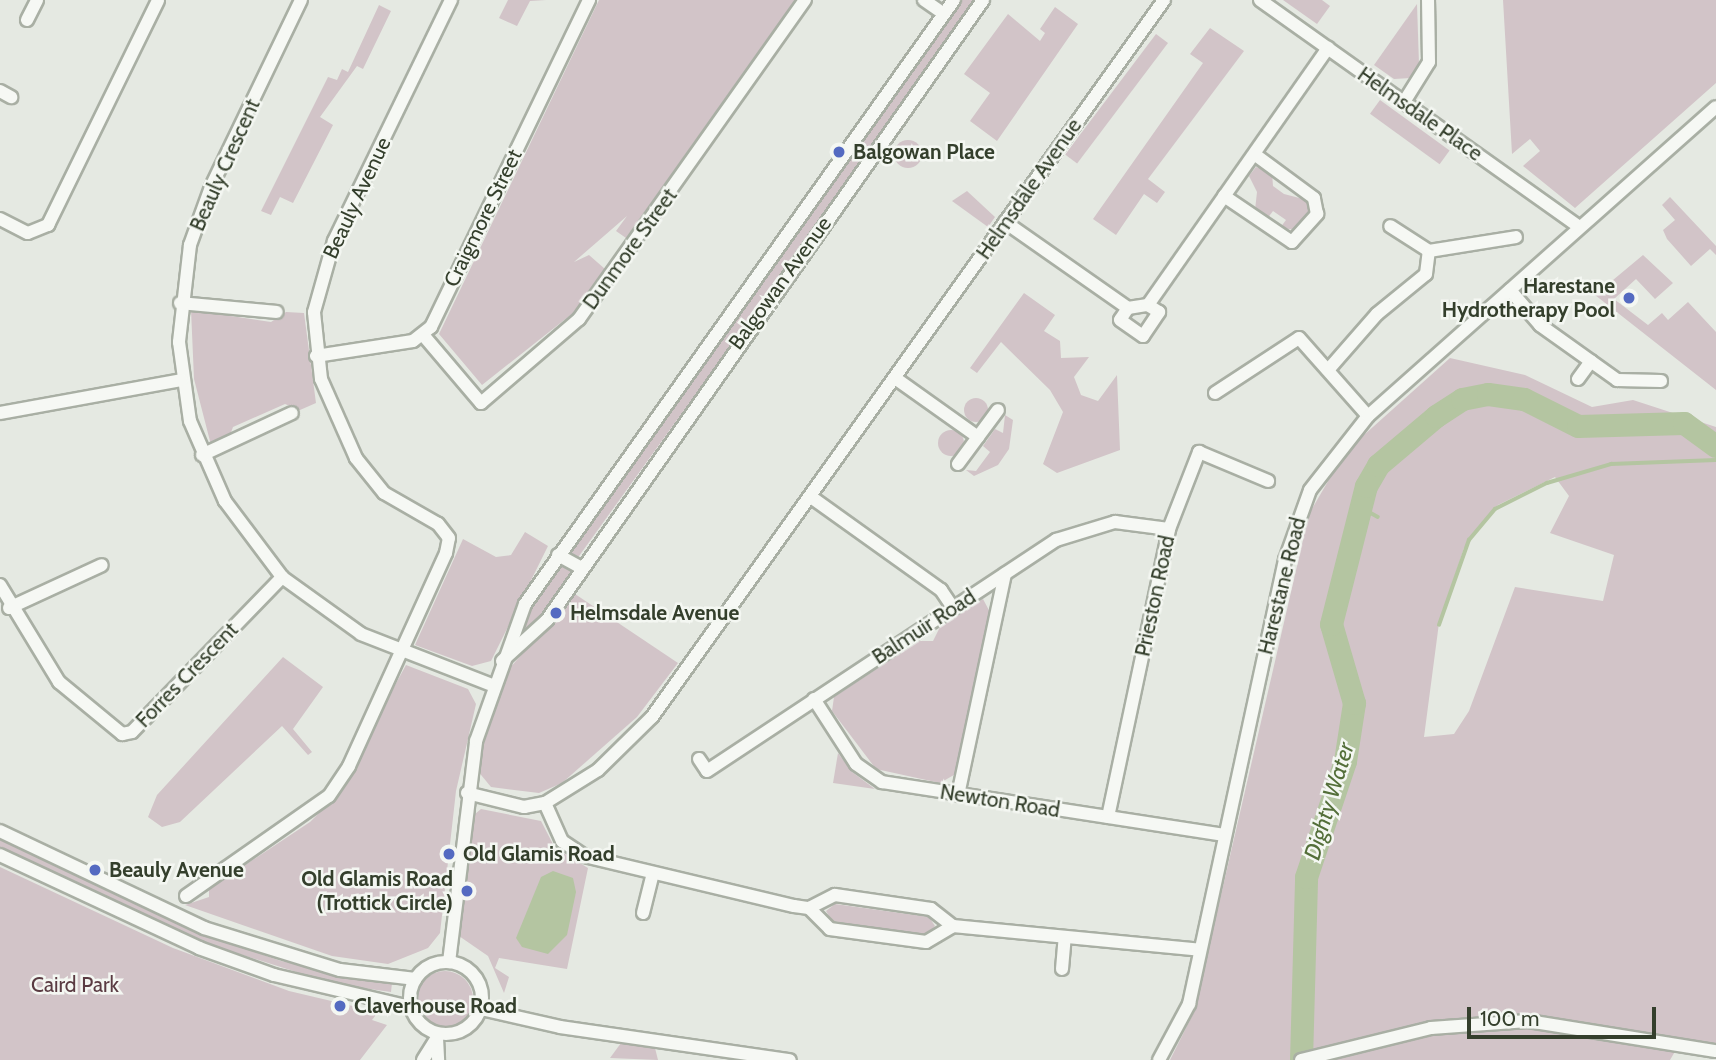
<!DOCTYPE html>
<html>
<head>
<meta charset="utf-8">
<style>
	body { margin:0 }
	#map { position:relative; width:1716px; height:1060px; overflow:hidden; background:#e5e9e2; font-family:Cabin,sans-serif }
	div>[style] { position:absolute }
	[style*='--x'] { left:calc(var(--x)*1px); top:calc(var(--y)*1px); width:calc(var(--w)*1px); rotate:calc(var(--a)*1deg) }
	.green>* { inset:0; background:#d2c4c8; transform-origin:0 0 }
	.round { border-radius:50% }
	.water>* { inset:0; background:#b4c5a1 }
	.stream>* { height:3.5px; margin:-1.75px; padding:0 1.75px; transform-origin:1.75px; border-radius:1.75px; background:#b4c5a1 }
	.river>* { height:23px; margin:-11.5px; padding:0 11.5px; transform-origin:11.5px; border-radius:11.5px; background:#b4c5a1 }
	.roads { filter:drop-shadow(2px 0 #a9afa4) drop-shadow(-2px 0 #a9afa4) drop-shadow(0 2px #a9afa4) drop-shadow(0 -2px #a9afa4) }
	.minor>* { height:12px; margin:-6px; padding:0 6px; transform-origin:6px; border-radius:6px; background:#f6f8f4 }
	.minor>.ring { margin:-6px; padding:0; box-sizing:content-box; background:none; border:12px solid #f6f8f4; border-radius:50% }
	.dots>* { width:19px; height:19px; translate:-50% -50%; box-sizing:border-box; border:4px solid #f4f7f2; border-radius:50% }
	span { translate:-50% -50%; white-space:nowrap; text-align:center; line-height:1.15; -webkit-text-stroke:5px #f4f7f2; paint-order:stroke }
	.street-label { font-size:21px; color:#343f2c }
	.poi-label { font-size:21px; color:#343f2c; font-weight:700 }
	.left { translate:0 -50%; text-align:left }
	.right { translate:-100% -50%; text-align:right }
	.park-label { font-size:21px; color:#5a3b42 }
	.water-label { font-size:23px; color:#546f3a; font-style:italic }
	.scale { position:absolute; left:1467px; top:1007px; width:189px; height:32px; box-sizing:border-box; border:4px solid #343f2c; border-top:0; padding-left:9px; font-size:21px; line-height:24px; white-space:nowrap; color:#343f2c; -webkit-text-stroke:5px #f4f7f2; paint-order:stroke }
</style>
</head>
<body>
<div id="map">
	<div class="green">
		<div style="clip-path:polygon(508px 0,546px 0,530px 1px,517px 26px,499px 18px)"></div>
		<div style="clip-path:polygon(599px 0,795px 0,626px 238px,616px 231px,627px 216px,574px 262px,589px 255px,605px 269px,573px 313px,482px 385px,439px 334px)"></div>
		<div style="clip-path:polygon(956px 0,979px 0,574px 563px,566px 551px)"></div>
		<div style="clip-path:polygon(1283px 0,1322px 0,1330px 6px,1317px 24px)"></div>
		<div style="clip-path:polygon(1503px 0,1716px 0,1716px 83px,1575px 208px,1523px 166px,1540px 151px,1530px 139px,1512px 154px)"></div>
		<div style="clip-path:polygon(1417px 4px,1419px 64px,1411px 78px,1394px 79px,1374px 65px)"></div>
		<div style="clip-path:polygon(379px 5px,391px 11px,363px 69px,357px 66px,320px 117px,333px 125px,293px 203px,280px 197px,271px 215px,261px 211px,328px 77px,337px 80px,342px 69px,348px 72px)"></div>
		<div style="clip-path:polygon(1055px 7px,1078px 24px,997px 141px,970px 121px,990px 93px,964px 74px,1008px 14px,1040px 41px,1045px 33px,1040px 29px)"></div>
		<div style="clip-path:polygon(1210px 28px,1244px 51px,1148px 179px,1165px 192px,1157px 203px,1144px 194px,1116px 235px,1093px 219px,1203px 63px,1190px 54px)"></div>
		<div style="left:1156px;top:34px;width:15px;height:151px;rotate:37deg"></div>
		<div style="left:1380px;top:100px;width:86px;height:17px;rotate:36deg"></div>
		<div class="round" style="left:894px;top:140px;width:28px;height:28px"></div>
		<div style="clip-path:polygon(1256px 167px,1272px 173px,1273px 186px,1284px 194px,1307px 200px,1310px 213px,1298px 230px,1280px 228px,1286px 220px,1273px 211px,1267px 219px,1255px 210px,1257px 192px,1249px 176px)"></div>
		<div style="clip-path:polygon(967px 191px,995px 217px,988px 227px,952px 201px)"></div>
		<div style="clip-path:polygon(1670px 197px,1716px 246px,1716px 255px,1710px 249px,1691px 266px,1667px 239px,1663px 230px,1675px 220px,1662px 205px)"></div>
		<div style="clip-path:polygon(1643px 255px,1673px 283px,1655px 299px,1636px 279px,1614px 299px,1648px 325px,1662px 313px,1668px 320px,1688px 302px,1716px 332px,1716px 390px,1595px 295px)"></div>
		<div style="clip-path:polygon(1024px 293px,1055px 315px,1044px 331px,1060px 341px,1061px 358px,1089px 357px,1074px 377px,1081px 395px,1098px 401px,1117px 375px,1120px 450px,1057px 473px,1043px 464px,1063px 412px,1050px 390px,1001px 342px,977px 373px,970px 368px)"></div>
		<div style="clip-path:polygon(191px 310px,271px 322px,286px 312px,304px 313px,316px 403px,300px 410px,285px 404px,233px 427px,230px 435px,211px 445px,194px 379px)"></div>
		<div style="clip-path:polygon(evenodd,1450px 358px,1525px 375px,1592px 407px,1633px 400px,1716px 427px,1716px 1051px,1680px 1043px,1670px 1060px,1170px 1060px,1194px 1012px,1309px 514px,1345px 452px,1450px 358px,1555px 477px,1569px 496px,1550px 533px,1614px 555px,1603px 601px,1515px 587px,1469px 711px,1454px 734px,1424px 737px,1439px 623px,1464px 548px,1498px 505px,1555px 477px)"></div>
		<div class="round" style="left:964px;top:398px;width:24px;height:24px"></div>
		<div style="clip-path:polygon(1005px 415px,1013px 420px,1009px 449px,998px 465px,974px 476px,966px 470px,976px 471px,990px 452px,983px 446px,995px 429px,1003px 433px)"></div>
		<div class="round" style="left:938px;top:430px;width:26px;height:26px"></div>
		<div style="clip-path:polygon(525px 532px,548px 546px,491px 661px,472px 666px,415px 645px,463px 539px,496px 557px,511px 555px)"></div>
		<div style="clip-path:polygon(558px 562px,573px 571px,546px 615px,513px 647px,529px 607px)"></div>
		<div style="clip-path:polygon(575px 594px,678px 663px,637px 717px,562px 783px,539px 793px,491px 787px,477px 770px,501px 678px)"></div>
		<div style="clip-path:polygon(983px 599px,992px 616px,959px 772px,940px 783px,876px 769px,832px 711px,834px 697px,919px 641px,933px 641px,940px 627px)"></div>
		<div style="clip-path:polygon(283px 657px,323px 687px,293px 729px,312px 752px,308px 755px,282px 726px,180px 822px,162px 827px,148px 817px,157px 795px)"></div>
		<div style="clip-path:polygon(406px 665px,468px 689px,476px 704px,456px 791px,440px 933px,428px 948px,388px 964px,332px 956px,185px 905px,209px 897px,209px 889px,310px 822px,333px 799px)"></div>
		<div style="clip-path:polygon(838px 753px,852px 772px,875px 789px,833px 783px)"></div>
		<div style="clip-path:polygon(481px 809px,541px 821px,555px 848px,588px 868px,567px 969px,499px 958px,495px 968px,509px 977px,504px 993px,488px 956px,459px 936px,469px 819px)"></div>
		<div style="clip-path:polygon(0 839px,193px 931px,281px 961px,392px 983px,391px 992px,334px 984px,177px 934px,0 848px)"></div>
		<div style="clip-path:polygon(0 867px,173px 948px,289px 991px,378px 1012px,372px 1020px,387px 1025px,360px 1060px,0 1060px)"></div>
		<div style="clip-path:polygon(835px 904px,929px 917px,935px 926px,927px 935px,832px 921px,826px 911px)"></div>
		<div class="round" style="left:417px;top:971px;width:56px;height:56px"></div>
		<div style="clip-path:polygon(621px 1043px,655px 1048px,658px 1060px,610px 1058px)"></div>
	</div>
	<div class="water">
		<div style="clip-path:polygon(553px 871px,573px 878px,576px 892px,567px 935px,548px 954px,522px 947px,516px 938px,541px 877px)"></div>
	</div>
	<div class="stream">
		<div style="--x:1362;--y:508;--w:18;--a:29"></div>
		<div style="--x:1439;--y:625;--w:90;--a:-70.6"></div>
		<div style="--x:1469;--y:540;--w:40;--a:-50"></div>
		<div style="--x:1495;--y:509;--w:58;--a:-26.6"></div>
		<div style="--x:1547;--y:483;--w:67;--a:-16.5"></div>
		<div style="--x:1611;--y:464;--w:105;--a:-2.2"></div>
	</div>
	<div class="river">
		<div style="--x:1301;--y:1060;--w:183;--a:-88.4"></div>
		<div style="--x:1306;--y:877;--w:122;--a:-71.4"></div>
		<div style="--x:1345;--y:761;--w:59;--a:-81.2"></div>
		<div style="--x:1354;--y:703;--w:82;--a:-106.2"></div>
		<div style="--x:1331;--y:624;--w:142;--a:-75.8"></div>
		<div style="--x:1366;--y:486;--w:24;--a:-60"></div>
		<div style="--x:1378;--y:465;--w:76;--a:-40.2"></div>
		<div style="--x:1436;--y:416;--w:31;--a:-33"></div>
		<div style="--x:1462;--y:399;--w:26;--a:-11"></div>
		<div style="--x:1488;--y:394;--w:36;--a:8"></div>
		<div style="--x:1524;--y:399;--w:60;--a:26.6"></div>
		<div style="--x:1578;--y:426;--w:106;--a:-1.6"></div>
		<div style="--x:1684;--y:423;--w:39;--a:36"></div>
	</div>
	<div class="roads">
		<div class="minor">
			<div style="--x:301;--y:0;--w:208;--a:115.7"></div>
			<div style="--x:211;--y:187;--w:62;--a:109.9"></div>
			<div style="--x:190;--y:245;--w:98;--a:96.5"></div>
			<div style="--x:179;--y:342;--w:80;--a:82.1"></div>
			<div style="--x:190;--y:421;--w:87;--a:66.4"></div>
			<div style="--x:225;--y:501;--w:95;--a:53.1"></div>
			<div style="--x:282;--y:577;--w:97;--a:35.8"></div>
			<div style="--x:361;--y:634;--w:141;--a:21.3"></div>
			<div style="--x:924;--y:0;--w:24;--a:35"></div>
			<div style="--x:1260;--y:0;--w:392;--a:35.4"></div>
			<div style="--x:27;--y:20;--w:22;--a:-63"></div>
			<div style="--x:0;--y:91;--w:13;--a:29"></div>
			<div style="--x:1404;--y:102;--w:47;--a:-58"></div>
			<div style="--x:1429;--y:62;--w:62;--a:-90.9"></div>
			<div style="--x:1224;--y:196;--w:82;--a:34.1"></div>
			<div style="--x:1292;--y:242;--w:38;--a:-48"></div>
			<div style="--x:1317;--y:214;--w:16;--a:-101"></div>
			<div style="--x:1314;--y:198;--w:74;--a:-143.7"></div>
			<div style="--x:0;--y:219;--w:31;--a:27"></div>
			<div style="--x:28;--y:233;--w:22;--a:-22"></div>
			<div style="--x:48;--y:225;--w:250;--a:-63.9"></div>
			<div style="--x:1005;--y:222;--w:150;--a:35"></div>
			<div style="--x:1128;--y:308;--w:20;--a:-9"></div>
			<div style="--x:1148;--y:305;--w:314;--a:-55"></div>
			<div style="--x:1429;--y:251;--w:88;--a:-9.1"></div>
			<div style="--x:1510;--y:290;--w:46;--a:49.4"></div>
			<div style="--x:1540;--y:325;--w:95;--a:35.5"></div>
			<div style="--x:1617;--y:380;--w:44;--a:1.3"></div>
			<div style="--x:180;--y:303;--w:97;--a:5.3"></div>
			<div style="--x:1128;--y:308;--w:14;--a:124"></div>
			<div style="--x:1120;--y:320;--w:28;--a:35"></div>
			<div style="--x:1143;--y:336;--w:29;--a:-56"></div>
			<div style="--x:1159;--y:312;--w:13;--a:-148"></div>
			<div style="--x:424;--y:336;--w:88;--a:49.6"></div>
			<div style="--x:481;--y:403;--w:129;--a:-40.6"></div>
			<div style="--x:579;--y:319;--w:391;--a:-54.7"></div>
			<div style="--x:316;--y:356;--w:98;--a:-8.8"></div>
			<div style="--x:413;--y:341;--w:23;--a:-38"></div>
			<div style="--x:431;--y:327;--w:363;--a:-64.2"></div>
			<div style="--x:1328;--y:370;--w:74;--a:-48.8"></div>
			<div style="--x:1377;--y:314;--w:63;--a:-39.2"></div>
			<div style="--x:1426;--y:274;--w:23;--a:-83"></div>
			<div style="--x:1429;--y:251;--w:46;--a:-147.3"></div>
			<div style="--x:895;--y:378;--w:102;--a:35.4"></div>
			<div style="--x:1578;--y:379;--w:22;--a:-54"></div>
			<div style="--x:1215;--y:393;--w:100;--a:-33.2"></div>
			<div style="--x:1299;--y:338;--w:104;--a:48.5"></div>
			<div style="--x:0;--y:413;--w:185;--a:-10.3"></div>
			<div style="--x:202;--y:455;--w:99;--a:-25"></div>
			<div style="--x:958;--y:464;--w:67;--a:-53.5"></div>
			<div style="--x:811;--y:497;--w:160;--a:35.6"></div>
			<div style="--x:941;--y:590;--w:22;--a:56"></div>
			<div style="--x:558;--y:555;--w:25;--a:29"></div>
			<div style="--x:0;--y:585;--w:114;--a:58.7"></div>
			<div style="--x:59;--y:682;--w:82;--a:39.5"></div>
			<div style="--x:122;--y:734;--w:10;--a:-11"></div>
			<div style="--x:132;--y:732;--w:216;--a:-45.9"></div>
			<div style="--x:9;--y:608;--w:102;--a:-24.8"></div>
			<div style="--x:502;--y:661;--w:61;--a:-42.3"></div>
			<div style="--x:547;--y:620;--w:758;--a:-54.88"></div>
			<div style="--x:814;--y:699;--w:77;--a:57.1"></div>
			<div style="--x:856;--y:764;--w:32;--a:35"></div>
			<div style="--x:882;--y:782;--w:347;--a:8.8"></div>
			<div style="--x:699;--y:759;--w:14;--a:56"></div>
			<div style="--x:707;--y:771;--w:419;--a:-33.5"></div>
			<div style="--x:1056;--y:540;--w:62;--a:-17"></div>
			<div style="--x:1115;--y:522;--w:54;--a:7.4"></div>
			<div style="--x:467;--y:793;--w:59;--a:13.8"></div>
			<div style="--x:524;--y:807;--w:21;--a:-11"></div>
			<div style="--x:545;--y:803;--w:62;--a:-31.9"></div>
			<div style="--x:598;--y:770;--w:76;--a:-44.5"></div>
			<div style="--x:652;--y:717;--w:881;--a:-54.47"></div>
			<div style="--x:958;--y:795;--w:226;--a:-78"></div>
			<div style="--x:545;--y:803;--w:42;--a:65.9"></div>
			<div style="--x:562;--y:841;--w:27;--a:34"></div>
			<div style="--x:584;--y:856;--w:216;--a:13.4"></div>
			<div style="--x:794;--y:906;--w:15;--a:8"></div>
			<div style="--x:809;--y:908;--w:29;--a:-27"></div>
			<div style="--x:835;--y:895;--w:97;--a:8.3"></div>
			<div style="--x:931;--y:909;--w:28;--a:38"></div>
			<div style="--x:953;--y:926;--w:31;--a:149"></div>
			<div style="--x:926;--y:942;--w:97;--a:-172.3"></div>
			<div style="--x:830;--y:929;--w:30;--a:-135"></div>
			<div style="--x:1108;--y:817;--w:294;--a:-78"></div>
			<div style="--x:1169;--y:529;--w:83;--a:-68.7"></div>
			<div style="--x:1199;--y:452;--w:75;--a:22.8"></div>
			<div style="--x:0;--y:831;--w:226;--a:25.4"></div>
			<div style="--x:204;--y:928;--w:142;--a:17.2"></div>
			<div style="--x:340;--y:970;--w:76;--a:6.8"></div>
			<div style="--x:0;--y:855;--w:220;--a:25"></div>
			<div style="--x:199;--y:948;--w:80;--a:19.8"></div>
			<div style="--x:274;--y:975;--w:140;--a:13.2"></div>
			<div style="--x:186;--y:896;--w:174;--a:-35"></div>
			<div style="--x:329;--y:796;--w:36;--a:-56"></div>
			<div style="--x:349;--y:766;--w:234;--a:-65.5"></div>
			<div style="--x:446;--y:553;--w:15;--a:-79"></div>
			<div style="--x:449;--y:538;--w:18;--a:-128"></div>
			<div style="--x:438;--y:524;--w:62;--a:-150.1"></div>
			<div style="--x:384;--y:493;--w:45;--a:-128.7"></div>
			<div style="--x:356;--y:458;--w:86;--a:-113.9"></div>
			<div style="--x:321;--y:379;--w:67;--a:-96"></div>
			<div style="--x:314;--y:312;--w:74;--a:-74.3"></div>
			<div style="--x:334;--y:241;--w:268;--a:-64.1"></div>
			<div style="--x:643;--y:913;--w:41;--a:-76"></div>
			<div style="--x:953;--y:926;--w:248;--a:5.5"></div>
			<div class="ring" style="left:410px;top:962px;width:60px;height:60px"></div>
			<div style="--x:449;--y:962;--w:223;--a:-83"></div>
			<div style="--x:476;--y:741;--w:145;--a:-70.3"></div>
			<div style="--x:525;--y:604;--w:741;--a:-54.62"></div>
			<div style="--x:1062;--y:969;--w:32;--a:-85"></div>
			<div style="--x:481;--y:1009;--w:81;--a:12.8"></div>
			<div style="--x:560;--y:1027;--w:232;--a:8.2"></div>
			<div style="--x:437;--y:1038;--w:22;--a:87"></div>
			<div style="--x:423;--y:1060;--w:31;--a:-58"></div>
			<div style="--x:1159;--y:1060;--w:64;--a:-61.8"></div>
			<div style="--x:1189;--y:1004;--w:454;--a:-77.8"></div>
			<div style="--x:1285;--y:560;--w:74;--a:-70.3"></div>
			<div style="--x:1310;--y:490;--w:94;--a:-51.9"></div>
			<div style="--x:1368;--y:416;--w:465;--a:-41.6"></div>
			<div style="--x:1301;--y:1060;--w:134;--a:-13.8"></div>
			<div style="--x:1431;--y:1028;--w:97;--a:-4.1"></div>
			<div style="--x:1528;--y:1021;--w:190;--a:9.1"></div>
		</div>
	</div>
	<div class="dots">
		<div style="left:839px;top:152px;background:#546ac1"></div>
		<div style="left:1629px;top:298px;background:#546ac1"></div>
		<div style="left:556px;top:613px;background:#546ac1"></div>
		<div style="left:449px;top:854px;background:#546ac1"></div>
		<div style="left:95px;top:870px;background:#546ac1"></div>
		<div style="left:467px;top:891px;background:#546ac1"></div>
		<div style="left:340px;top:1006px;background:#546ac1"></div>
	</div>
	<div class="street-label">
		<span style="left:1420px;top:114px;rotate:35deg">Helmsdale Place</span>
		<span style="left:225px;top:165px;rotate:-66deg">Beauly Crescent</span>
		<span style="left:1029px;top:189px;rotate:-55deg">Helmsdale Avenue</span>
		<span style="left:357px;top:198px;rotate:-65deg">Beauly Avenue</span>
		<span style="left:483px;top:218px;rotate:-64deg">Craigmore Street</span>
		<span style="left:630px;top:249px;rotate:-54deg">Dunmore Street</span>
		<span style="left:780px;top:283px;rotate:-54deg">Balgowan Avenue</span>
		<span style="left:1282px;top:586px;rotate:-76deg">Harestane Road</span>
		<span style="left:1155px;top:596px;rotate:-78deg">Prieston Road</span>
		<span style="left:924px;top:627px;rotate:-33deg">Balmuir Road</span>
		<span style="left:187px;top:675px;rotate:-46deg">Forres Crescent</span>
		<span style="left:1000px;top:801px;rotate:9deg">Newton Road</span>
	</div>
	<div class="poi-label">
		<span class="left" style="left:853px;top:152px">Balgowan Place</span>
		<span class="right" style="left:1615px;top:298px">Harestane<br>Hydrotherapy Pool</span>
		<span class="left" style="left:570px;top:613px">Helmsdale Avenue</span>
		<span class="left" style="left:463px;top:854px">Old Glamis Road</span>
		<span class="left" style="left:109px;top:870px">Beauly Avenue</span>
		<span class="right" style="left:453px;top:891px">Old Glamis Road<br>(Trottick Circle)</span>
		<span class="left" style="left:354px;top:1006px">Claverhouse Road</span>
	</div>
	<div class="park-label">
		<span style="left:75px;top:985px">Caird Park</span>
	</div>
	<div class="water-label">
		<span style="left:1329px;top:801px;rotate:-73deg">Dighty Water</span>
	</div>
	<div class="scale">100 m</div>
</div>
</body>
</html>
